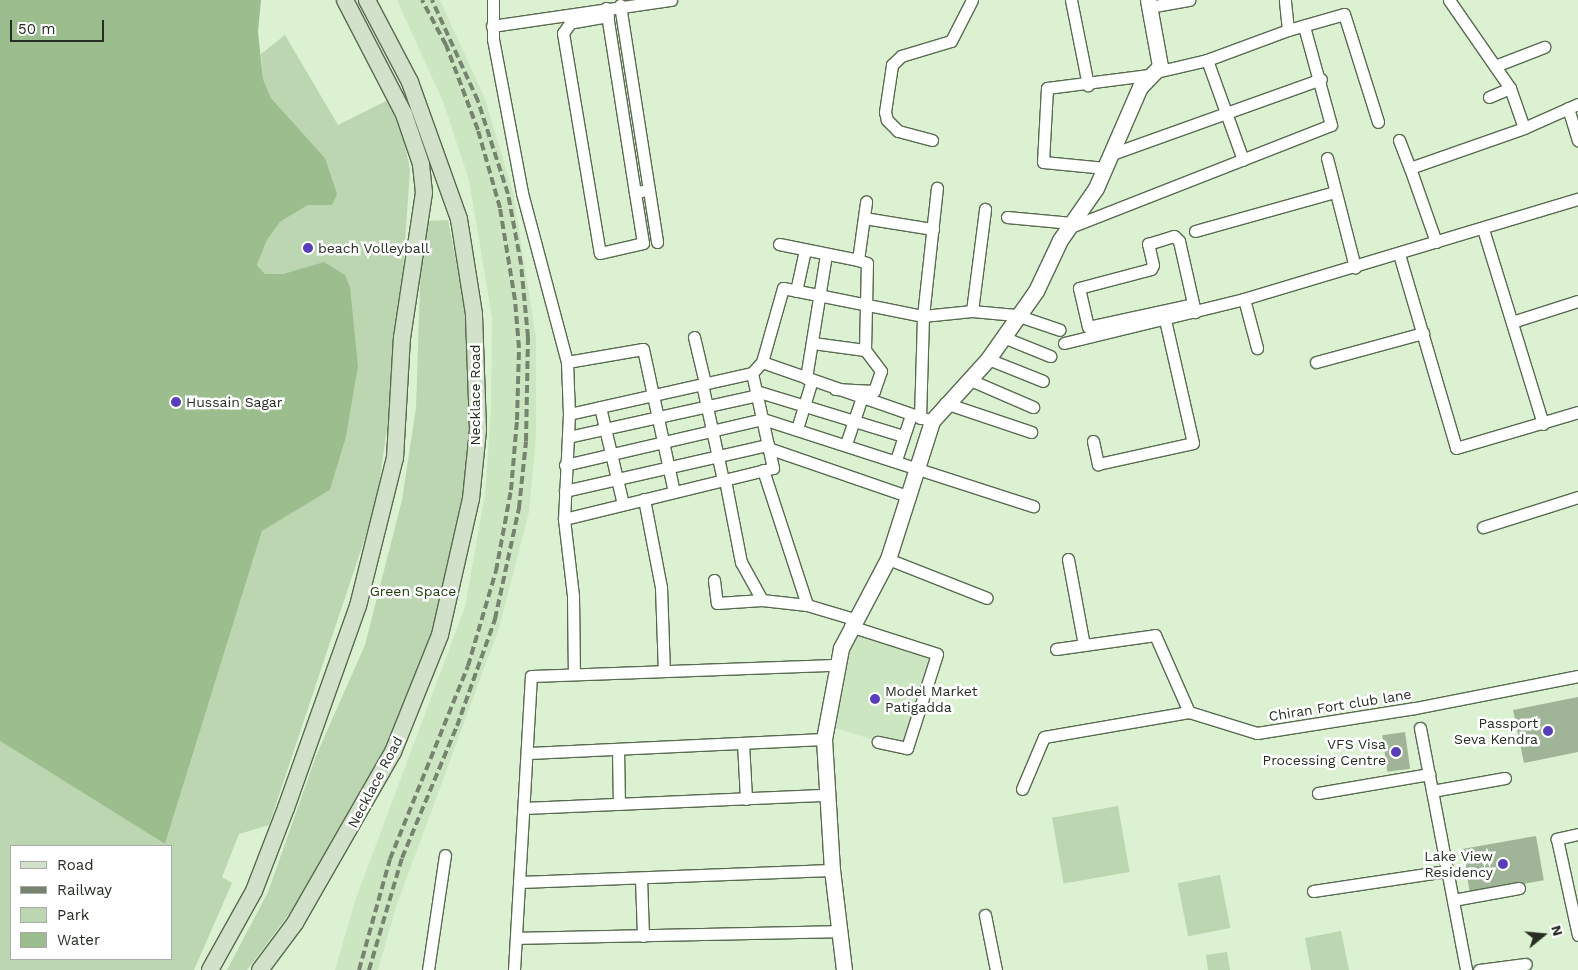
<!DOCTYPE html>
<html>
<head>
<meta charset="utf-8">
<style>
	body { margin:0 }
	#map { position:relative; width:1578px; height:970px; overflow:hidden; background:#dbf1d2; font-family:"Work Sans",sans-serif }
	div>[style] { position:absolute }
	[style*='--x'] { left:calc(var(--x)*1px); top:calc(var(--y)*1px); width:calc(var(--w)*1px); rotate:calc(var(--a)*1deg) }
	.built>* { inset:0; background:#cde6c2; transform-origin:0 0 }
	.green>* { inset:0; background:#bbd6b0; transform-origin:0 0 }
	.water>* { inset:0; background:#9cbd8e }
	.building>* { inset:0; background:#a0b598; transform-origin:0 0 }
	.roads { filter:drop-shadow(1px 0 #586b50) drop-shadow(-1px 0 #586b50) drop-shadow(0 1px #586b50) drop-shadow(0 -1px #586b50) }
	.minor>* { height:11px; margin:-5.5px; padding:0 5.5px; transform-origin:5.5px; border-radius:5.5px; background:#fff }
	.tertiary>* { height:15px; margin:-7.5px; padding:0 7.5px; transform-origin:7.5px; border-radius:7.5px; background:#fff }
	.secondary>* { height:16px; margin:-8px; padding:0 8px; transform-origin:8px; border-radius:8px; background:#d1e1ca }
	.rail>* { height:4px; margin-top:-2px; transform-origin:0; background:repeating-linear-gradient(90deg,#75836f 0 8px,transparent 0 12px) }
	.dots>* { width:14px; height:14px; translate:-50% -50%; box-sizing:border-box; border:2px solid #fff; border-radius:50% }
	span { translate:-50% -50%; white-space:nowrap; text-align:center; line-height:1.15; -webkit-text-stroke:5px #fff; paint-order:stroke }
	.poi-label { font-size:14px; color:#262e22 }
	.left { translate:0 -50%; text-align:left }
	.right { translate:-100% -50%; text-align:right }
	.street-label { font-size:14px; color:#262e22 }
	.park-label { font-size:14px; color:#1c3b0a }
	.legend { position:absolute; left:10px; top:845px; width:162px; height:115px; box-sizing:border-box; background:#fff; border:1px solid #a8aba7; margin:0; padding:6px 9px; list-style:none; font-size:15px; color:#262e22 }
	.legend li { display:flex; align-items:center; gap:10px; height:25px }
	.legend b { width:25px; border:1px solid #a8aba7 }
	.north { position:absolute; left:1518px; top:910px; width:50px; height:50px; -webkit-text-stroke:4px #fff; paint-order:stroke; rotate:73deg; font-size:14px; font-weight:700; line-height:20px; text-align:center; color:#262e22 }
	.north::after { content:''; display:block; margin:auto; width:18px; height:22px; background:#262e22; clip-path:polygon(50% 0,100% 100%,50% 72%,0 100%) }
	.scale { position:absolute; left:10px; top:20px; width:94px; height:22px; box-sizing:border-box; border:2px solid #262e22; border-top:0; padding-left:6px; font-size:15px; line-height:18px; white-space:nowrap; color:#262e22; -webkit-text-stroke:4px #fff; paint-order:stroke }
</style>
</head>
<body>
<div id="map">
	<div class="built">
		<div style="clip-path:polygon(397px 0,440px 0,485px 99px,513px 192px,536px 338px,536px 437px,529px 512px,499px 628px,396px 907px,378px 970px,335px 970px,355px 901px,465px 607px,485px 494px,491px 410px,492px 318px,469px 180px,444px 104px)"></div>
		<div style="left:850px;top:628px;width:90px;height:100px;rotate:17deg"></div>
	</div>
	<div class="green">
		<div style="clip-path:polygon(evenodd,285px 35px,338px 125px,388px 100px,403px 136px,410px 170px,397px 359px,376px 505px,269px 825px,239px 834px,222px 877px,232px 883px,194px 970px,0 970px,0 741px,165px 844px,262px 531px,330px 490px,346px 437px,358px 367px,325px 262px,283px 274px,265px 274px,257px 265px,267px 240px,280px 222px,308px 205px,332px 205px,325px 158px,271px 98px,263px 79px,261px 54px,285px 35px,11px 846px,171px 846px,171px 959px,11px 959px,11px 846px)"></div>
		<div style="clip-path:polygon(448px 220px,471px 339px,473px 430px,467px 489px,445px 599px,400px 720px,304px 894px,247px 970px,227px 970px,268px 892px,316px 756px,365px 645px,402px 500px,416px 408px,421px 257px,427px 221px)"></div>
		<div style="left:1118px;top:806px;width:67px;height:67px;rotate:80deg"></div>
		<div style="left:1220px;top:875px;width:54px;height:43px;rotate:79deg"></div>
		<div style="clip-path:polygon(1341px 931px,1349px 970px,1311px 970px,1305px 938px)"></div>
		<div style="clip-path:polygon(1227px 952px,1230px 970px,1208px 970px,1206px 955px)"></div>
	</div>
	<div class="water">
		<div style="clip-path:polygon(0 0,261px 0,258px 32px,263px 79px,271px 98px,325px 158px,337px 194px,332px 205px,308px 205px,280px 222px,267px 240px,257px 265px,265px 274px,283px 274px,324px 262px,345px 275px,350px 287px,358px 367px,346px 437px,330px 490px,262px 531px,165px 844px,0 741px)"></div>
	</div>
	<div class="building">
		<div style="clip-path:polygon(1578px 697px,1578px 752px,1524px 763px,1513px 710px)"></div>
		<div style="left:1405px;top:732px;width:37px;height:23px;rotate:82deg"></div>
		<div style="left:1536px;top:836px;width:45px;height:75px;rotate:80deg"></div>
	</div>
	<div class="roads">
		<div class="minor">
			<div style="--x:493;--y:0;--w:39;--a:90"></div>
			<div style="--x:493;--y:39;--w:157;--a:79.3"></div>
			<div style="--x:522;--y:193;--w:175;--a:75.1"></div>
			<div style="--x:567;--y:362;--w:52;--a:87.8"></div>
			<div style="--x:569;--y:414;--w:105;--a:92.7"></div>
			<div style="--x:564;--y:519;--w:78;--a:83.3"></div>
			<div style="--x:573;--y:596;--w:77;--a:89.3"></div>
			<div style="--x:1071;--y:0;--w:87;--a:78.7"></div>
			<div style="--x:1449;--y:0;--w:107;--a:55.3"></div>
			<div style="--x:1510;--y:88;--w:42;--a:70.7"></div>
			<div style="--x:620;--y:5;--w:240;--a:81.1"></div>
			<div style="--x:1149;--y:7;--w:41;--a:-9.9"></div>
			<div style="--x:606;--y:8;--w:187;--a:81.1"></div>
			<div style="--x:635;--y:193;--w:7;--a:-16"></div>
			<div style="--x:608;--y:16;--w:39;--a:170"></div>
			<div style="--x:570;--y:23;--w:12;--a:125"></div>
			<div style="--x:563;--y:33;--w:223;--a:80.5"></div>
			<div style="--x:600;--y:253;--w:44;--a:-13.1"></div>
			<div style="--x:643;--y:243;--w:51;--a:-99.1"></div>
			<div style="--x:492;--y:26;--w:181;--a:-8.3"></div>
			<div style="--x:1288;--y:30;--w:58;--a:-15.9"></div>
			<div style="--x:1344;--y:14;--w:113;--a:72.5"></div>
			<div style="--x:1207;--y:60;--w:106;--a:70.2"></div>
			<div style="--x:1495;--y:66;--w:53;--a:-21.2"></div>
			<div style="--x:1156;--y:72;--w:52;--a:-13.2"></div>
			<div style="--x:1207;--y:60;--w:86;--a:-20.3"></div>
			<div style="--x:1288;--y:30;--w:30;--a:-96"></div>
			<div style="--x:1489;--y:97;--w:23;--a:-23"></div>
			<div style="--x:1568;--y:108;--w:34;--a:73"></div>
			<div style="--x:932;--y:140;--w:35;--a:-165"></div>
			<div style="--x:898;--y:131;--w:16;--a:-135"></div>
			<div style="--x:887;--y:120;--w:8;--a:-104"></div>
			<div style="--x:885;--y:112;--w:48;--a:-81.5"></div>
			<div style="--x:892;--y:65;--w:13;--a:-45"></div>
			<div style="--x:901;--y:56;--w:52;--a:-16.7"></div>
			<div style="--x:951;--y:41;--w:46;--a:-62.9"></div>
			<div style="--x:1399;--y:140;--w:30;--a:69"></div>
			<div style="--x:1109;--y:155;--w:225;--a:-19.7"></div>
			<div style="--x:1327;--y:158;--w:113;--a:75.6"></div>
			<div style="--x:1105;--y:168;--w:62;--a:-174.5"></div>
			<div style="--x:1043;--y:162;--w:74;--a:-86.9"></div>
			<div style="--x:1047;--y:88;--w:103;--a:-7.3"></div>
			<div style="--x:1007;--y:217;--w:65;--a:5.3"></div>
			<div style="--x:864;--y:218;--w:70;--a:9.1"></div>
			<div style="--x:1068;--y:228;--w:282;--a:-21.4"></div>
			<div style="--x:1331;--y:125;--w:103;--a:-105.3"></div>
			<div style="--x:1483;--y:229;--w:204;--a:72.9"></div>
			<div style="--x:1195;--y:231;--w:145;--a:-15.6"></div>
			<div style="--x:1436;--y:242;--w:78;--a:-109.4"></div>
			<div style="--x:1410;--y:168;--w:121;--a:-19.3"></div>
			<div style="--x:1524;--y:128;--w:59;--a:-24"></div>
			<div style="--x:779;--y:244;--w:81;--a:11.4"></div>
			<div style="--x:1399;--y:254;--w:202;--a:73.6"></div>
			<div style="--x:1456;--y:448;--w:127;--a:-16.4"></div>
			<div style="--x:796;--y:291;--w:42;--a:-77.6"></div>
			<div style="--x:1244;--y:299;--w:51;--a:75.1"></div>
			<div style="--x:1193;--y:304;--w:107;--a:167.6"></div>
			<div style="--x:1088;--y:327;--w:40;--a:-103"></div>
			<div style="--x:1079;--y:288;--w:74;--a:-14.8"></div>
			<div style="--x:1151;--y:269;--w:4;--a:-63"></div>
			<div style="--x:1153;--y:265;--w:22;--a:-103"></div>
			<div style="--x:1148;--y:244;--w:27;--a:-17"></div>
			<div style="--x:1174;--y:236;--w:7;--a:45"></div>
			<div style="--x:1179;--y:241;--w:73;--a:77.3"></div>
			<div style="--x:972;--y:311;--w:103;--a:-82.7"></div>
			<div style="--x:1512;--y:322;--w:69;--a:-17.7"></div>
			<div style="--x:694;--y:337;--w:47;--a:76.6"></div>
			<div style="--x:1003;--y:337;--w:51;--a:22"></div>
			<div style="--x:813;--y:343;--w:52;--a:7.7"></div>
			<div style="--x:1064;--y:343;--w:185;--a:-13.7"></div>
			<div style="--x:1244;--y:299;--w:349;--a:-16.7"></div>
			<div style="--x:988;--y:359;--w:59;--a:21.8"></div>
			<div style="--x:567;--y:362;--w:77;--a:-9.7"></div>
			<div style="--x:643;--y:349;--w:146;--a:77.8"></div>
			<div style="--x:762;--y:362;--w:174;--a:19.2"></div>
			<div style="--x:1316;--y:362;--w:111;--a:-15.2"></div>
			<div style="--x:806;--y:378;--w:125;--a:-80.8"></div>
			<div style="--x:968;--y:379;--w:71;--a:23.3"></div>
			<div style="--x:702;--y:384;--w:98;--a:77.7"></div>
			<div style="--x:835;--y:389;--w:39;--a:3"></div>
			<div style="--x:874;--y:391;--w:21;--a:-71"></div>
			<div style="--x:881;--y:371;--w:26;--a:-127"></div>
			<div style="--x:865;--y:350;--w:87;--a:-88.7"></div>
			<div style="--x:867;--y:263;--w:9;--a:-162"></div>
			<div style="--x:858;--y:260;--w:59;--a:-82.1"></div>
			<div style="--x:756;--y:391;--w:154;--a:17"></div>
			<div style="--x:945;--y:403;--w:91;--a:18.6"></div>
			<div style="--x:600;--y:407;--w:100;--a:76.7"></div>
			<div style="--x:569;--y:414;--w:188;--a:-12.6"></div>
			<div style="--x:920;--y:418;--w:102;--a:-88.3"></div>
			<div style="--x:923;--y:316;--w:129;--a:-83.8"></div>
			<div style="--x:797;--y:429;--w:51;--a:-73"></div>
			<div style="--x:568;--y:437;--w:194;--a:-12.5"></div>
			<div style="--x:1093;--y:441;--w:24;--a:78"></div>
			<div style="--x:1098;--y:464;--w:97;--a:-12.5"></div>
			<div style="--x:1193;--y:443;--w:126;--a:-102.8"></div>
			<div style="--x:846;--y:444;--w:50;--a:-71.2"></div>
			<div style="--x:768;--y:448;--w:150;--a:19"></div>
			<div style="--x:896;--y:460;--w:47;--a:-71.6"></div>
			<div style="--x:565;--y:465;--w:203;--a:-13.1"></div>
			<div style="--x:763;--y:419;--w:284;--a:17.9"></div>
			<div style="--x:763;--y:470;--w:142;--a:71.9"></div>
			<div style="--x:725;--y:480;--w:84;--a:79"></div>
			<div style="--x:741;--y:562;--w:43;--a:61.1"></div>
			<div style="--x:762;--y:600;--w:45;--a:6.3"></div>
			<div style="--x:807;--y:605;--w:49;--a:16.6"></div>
			<div style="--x:565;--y:491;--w:208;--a:-12.8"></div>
			<div style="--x:644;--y:499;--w:90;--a:79.1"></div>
			<div style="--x:661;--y:587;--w:84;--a:88"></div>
			<div style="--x:564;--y:519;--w:215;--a:-13.7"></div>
			<div style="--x:773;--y:468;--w:97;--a:-102.5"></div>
			<div style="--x:752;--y:373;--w:15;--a:-48"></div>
			<div style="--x:762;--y:362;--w:77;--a:-74.2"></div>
			<div style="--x:783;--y:288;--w:143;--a:11.3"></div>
			<div style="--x:923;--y:316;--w:49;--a:-5.8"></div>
			<div style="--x:972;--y:311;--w:44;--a:5.2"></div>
			<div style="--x:1016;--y:315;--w:46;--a:18.8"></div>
			<div style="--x:1483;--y:527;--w:100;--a:-17.5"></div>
			<div style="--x:888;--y:559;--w:106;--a:21.5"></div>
			<div style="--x:1068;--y:559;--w:87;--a:79.5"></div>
			<div style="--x:714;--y:580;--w:23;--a:83"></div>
			<div style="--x:717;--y:603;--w:45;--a:-3.8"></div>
			<div style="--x:850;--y:626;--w:91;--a:17.8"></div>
			<div style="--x:937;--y:654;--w:99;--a:107.7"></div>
			<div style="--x:907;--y:748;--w:30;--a:-168"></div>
			<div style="--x:1056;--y:649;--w:100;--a:-8"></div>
			<div style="--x:1155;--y:635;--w:84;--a:66.2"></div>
			<div style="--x:1420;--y:728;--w:246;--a:79.2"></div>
			<div style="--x:743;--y:743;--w:56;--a:86.9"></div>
			<div style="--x:618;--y:749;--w:55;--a:89"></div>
			<div style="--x:529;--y:753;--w:295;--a:-2.7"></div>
			<div style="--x:1022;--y:789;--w:56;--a:-67.1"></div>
			<div style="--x:1044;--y:737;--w:147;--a:-9.8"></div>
			<div style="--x:1189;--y:712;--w:71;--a:17.2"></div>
			<div style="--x:1257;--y:733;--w:160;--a:-9"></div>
			<div style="--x:1415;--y:708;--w:166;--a:-11.1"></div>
			<div style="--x:1432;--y:791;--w:74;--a:-10.1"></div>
			<div style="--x:1318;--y:793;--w:113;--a:-9.7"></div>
			<div style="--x:524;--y:808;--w:303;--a:-2.5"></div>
			<div style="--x:1578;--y:834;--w:22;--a:167"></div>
			<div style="--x:1557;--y:839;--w:98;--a:77.7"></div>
			<div style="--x:641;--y:878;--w:58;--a:88"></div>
			<div style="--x:519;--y:882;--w:313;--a:-2.2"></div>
			<div style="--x:1313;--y:891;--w:135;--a:-8.5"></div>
			<div style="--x:1453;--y:900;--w:67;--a:-10.3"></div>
			<div style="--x:985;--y:915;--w:56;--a:78.7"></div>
			<div style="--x:516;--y:938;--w:325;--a:-1.2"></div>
			<div style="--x:428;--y:970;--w:116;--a:-81.6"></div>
			<div style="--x:514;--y:970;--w:294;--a:-86.7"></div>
			<div style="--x:531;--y:676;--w:305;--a:-2.1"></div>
			<div style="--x:1479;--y:970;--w:47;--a:-7.3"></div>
		</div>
		<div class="tertiary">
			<div style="--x:844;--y:970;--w:101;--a:-96.8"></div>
			<div style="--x:832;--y:870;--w:131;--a:-93.5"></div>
			<div style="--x:824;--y:739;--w:93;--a:-79.4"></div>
			<div style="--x:841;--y:648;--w:101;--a:-62.2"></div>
			<div style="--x:888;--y:559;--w:145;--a:-72.3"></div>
			<div style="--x:932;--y:421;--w:84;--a:-47.9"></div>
			<div style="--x:988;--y:359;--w:83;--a:-54.8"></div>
			<div style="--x:1036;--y:291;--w:56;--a:-64.8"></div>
			<div style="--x:1060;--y:240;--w:63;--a:-55.3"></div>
			<div style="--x:1096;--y:188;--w:110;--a:-66.5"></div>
			<div style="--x:1140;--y:87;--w:29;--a:-46"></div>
			<div style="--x:1160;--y:66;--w:67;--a:-100.3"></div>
		</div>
		<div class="secondary">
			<div style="--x:210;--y:970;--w:90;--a:-60.9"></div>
			<div style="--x:254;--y:891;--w:89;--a:-68.9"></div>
			<div style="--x:286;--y:808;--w:214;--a:-70.4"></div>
			<div style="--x:358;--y:606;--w:153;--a:-76"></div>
			<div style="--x:395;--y:458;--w:120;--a:-86.7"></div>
			<div style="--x:402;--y:338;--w:147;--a:-81.4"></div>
			<div style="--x:424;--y:193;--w:29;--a:-96"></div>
			<div style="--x:421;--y:164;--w:53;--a:-108.8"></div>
			<div style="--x:404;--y:114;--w:128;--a:-117.4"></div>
			<div style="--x:260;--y:970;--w:59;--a:-53.3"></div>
			<div style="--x:295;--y:923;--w:197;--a:-60.2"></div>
			<div style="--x:393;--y:752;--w:126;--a:-68.1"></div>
			<div style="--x:440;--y:635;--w:139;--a:-77.2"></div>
			<div style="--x:471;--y:499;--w:69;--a:-84.2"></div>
			<div style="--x:478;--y:430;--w:116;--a:-92"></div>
			<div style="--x:474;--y:314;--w:96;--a:-99"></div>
			<div style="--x:459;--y:219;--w:145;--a:-109.7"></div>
			<div style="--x:410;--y:82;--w:93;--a:-117.7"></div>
		</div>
	</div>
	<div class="rail">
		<div style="--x:359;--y:970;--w:115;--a:-74.4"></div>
		<div style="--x:390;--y:859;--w:208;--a:-68"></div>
		<div style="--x:468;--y:666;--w:99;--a:-73.6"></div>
		<div style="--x:496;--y:571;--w:82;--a:-79.5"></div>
		<div style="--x:511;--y:490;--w:70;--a:-85.1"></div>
		<div style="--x:517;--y:420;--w:72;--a:-88.4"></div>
		<div style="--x:519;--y:348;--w:48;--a:-94.8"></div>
		<div style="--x:515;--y:300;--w:93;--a:-99.3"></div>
		<div style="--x:500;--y:208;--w:81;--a:-105.8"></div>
		<div style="--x:478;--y:130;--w:91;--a:-110.6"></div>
		<div style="--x:446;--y:45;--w:51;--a:-118.1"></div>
		<div style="--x:369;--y:970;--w:117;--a:-73.6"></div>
		<div style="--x:402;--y:858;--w:143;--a:-67.4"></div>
		<div style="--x:457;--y:726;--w:114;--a:-70.4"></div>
		<div style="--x:495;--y:619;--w:114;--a:-77.8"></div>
		<div style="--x:519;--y:508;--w:67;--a:-84"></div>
		<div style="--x:526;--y:441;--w:104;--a:-88.9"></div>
		<div style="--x:528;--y:337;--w:73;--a:-95.5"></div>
		<div style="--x:521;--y:264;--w:71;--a:-100.5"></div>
		<div style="--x:508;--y:194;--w:98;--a:-107.9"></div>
		<div style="--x:478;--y:101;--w:111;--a:-114.5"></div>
	</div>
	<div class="dots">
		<div style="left:308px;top:248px;background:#583fb8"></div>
		<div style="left:176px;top:402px;background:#583fb8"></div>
		<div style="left:875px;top:699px;background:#583fb8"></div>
		<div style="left:1548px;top:731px;background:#583fb8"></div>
		<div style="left:1396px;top:752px;background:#583fb8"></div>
		<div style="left:1503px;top:864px;background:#583fb8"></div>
	</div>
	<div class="poi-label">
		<span class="left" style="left:318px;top:248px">beach Volleyball</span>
		<span class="left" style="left:186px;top:402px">Hussain Sagar</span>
		<span class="left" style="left:885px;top:699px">Model Market<br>Patigadda</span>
		<span class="right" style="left:1538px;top:731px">Passport<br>Seva Kendra</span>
		<span class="right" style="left:1386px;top:752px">VFS Visa<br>Processing Centre</span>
		<span class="right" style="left:1493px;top:864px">Lake View<br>Residency</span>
	</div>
	<div class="street-label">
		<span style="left:475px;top:395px;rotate:-90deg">Necklace Road</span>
		<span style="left:1340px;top:705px;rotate:-9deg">Chiran Fort club lane</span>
		<span style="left:375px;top:782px;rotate:-62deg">Necklace Road</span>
	</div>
	<div class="park-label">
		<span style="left:413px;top:591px">Green Space</span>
	</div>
	<ul class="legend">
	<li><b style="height:6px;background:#d1e1ca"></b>Road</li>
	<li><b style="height:6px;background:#75836f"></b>Railway</li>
	<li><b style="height:14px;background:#bbd6b0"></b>Park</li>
	<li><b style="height:14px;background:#9cbd8e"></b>Water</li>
	</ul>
	<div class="north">N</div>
	<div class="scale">50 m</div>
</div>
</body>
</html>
